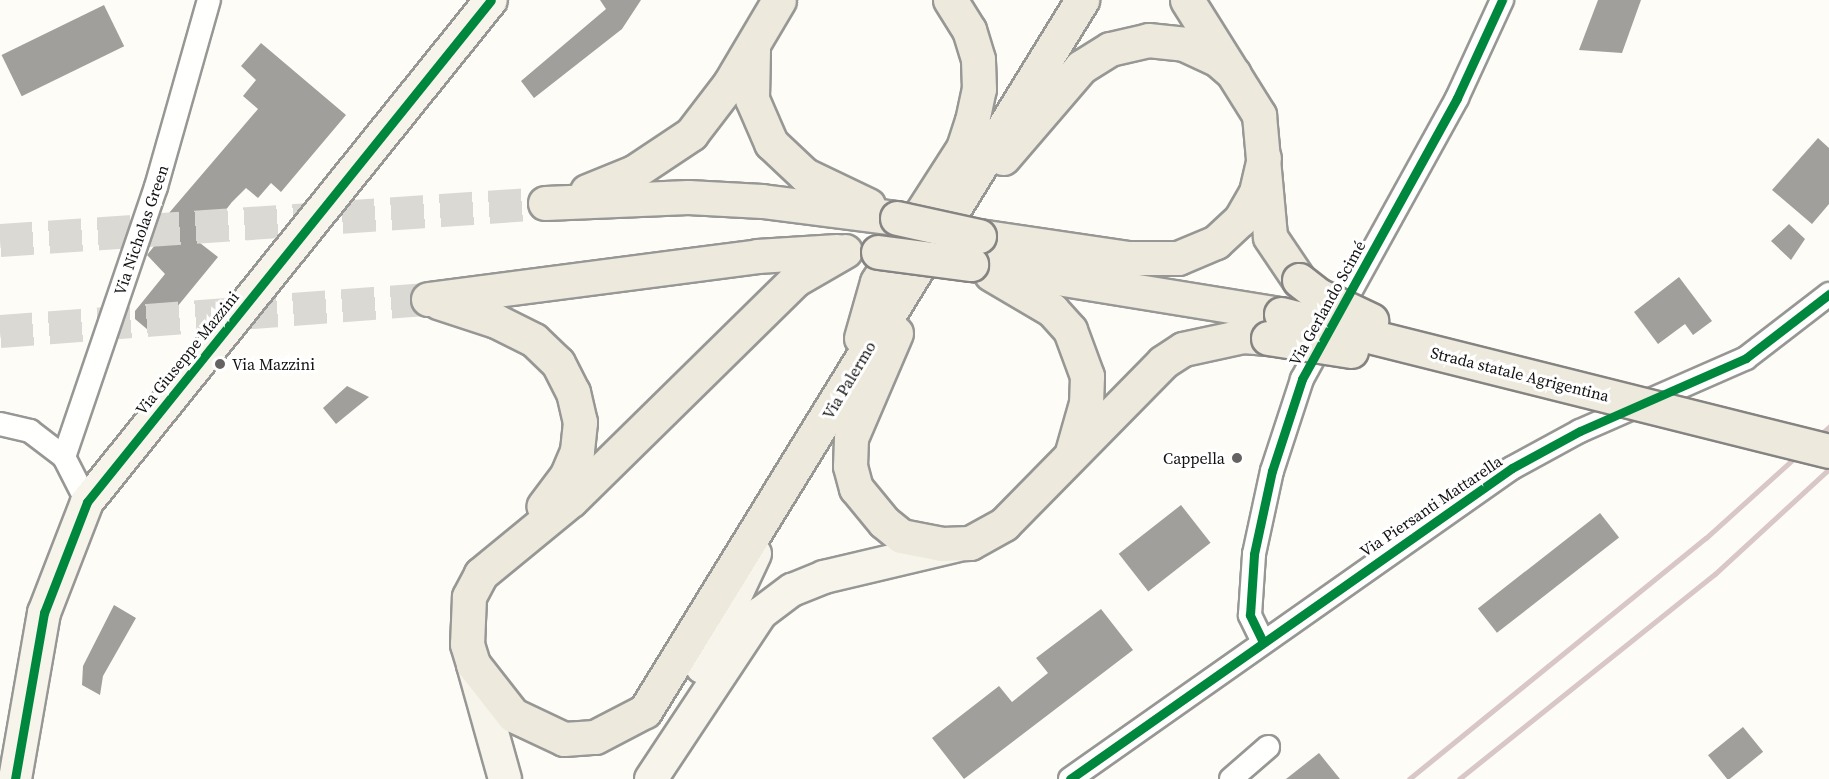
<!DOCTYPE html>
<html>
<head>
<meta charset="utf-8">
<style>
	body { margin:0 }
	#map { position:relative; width:1829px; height:779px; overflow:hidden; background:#fdfcf7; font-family:"Source Serif 4",serif }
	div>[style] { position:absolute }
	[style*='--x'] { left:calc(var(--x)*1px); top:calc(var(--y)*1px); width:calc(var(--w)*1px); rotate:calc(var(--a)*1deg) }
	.building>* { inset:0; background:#a19f9c; transform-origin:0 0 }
	.primary-tunnel>* { height:33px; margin-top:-16.5px; transform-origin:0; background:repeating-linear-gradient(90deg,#dad9d4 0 33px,transparent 0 49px) }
	.roads { filter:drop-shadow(2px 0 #979795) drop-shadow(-2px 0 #979795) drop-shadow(0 2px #979795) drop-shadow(0 -2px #979795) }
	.street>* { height:22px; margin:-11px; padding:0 11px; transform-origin:11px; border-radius:11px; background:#fffffe }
	.secondary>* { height:32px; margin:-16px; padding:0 16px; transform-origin:16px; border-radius:16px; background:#f6f4eb }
	.primary>* { height:33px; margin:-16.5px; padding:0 16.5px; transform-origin:16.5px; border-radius:16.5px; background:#ede9dc }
	.rail>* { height:4.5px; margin:-2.25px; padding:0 2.25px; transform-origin:2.25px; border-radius:2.25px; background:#d9c6c7 }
	.bridges { filter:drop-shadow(2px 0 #858482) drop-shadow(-2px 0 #858482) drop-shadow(0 2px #858482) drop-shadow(0 -2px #858482) }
	.primary-bridge>* { height:33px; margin:-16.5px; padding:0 16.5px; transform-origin:16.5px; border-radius:16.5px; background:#ede9dc }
	.cycleway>* { height:9px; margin:-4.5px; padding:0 4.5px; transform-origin:4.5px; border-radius:4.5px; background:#00873e }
	.dots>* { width:16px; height:16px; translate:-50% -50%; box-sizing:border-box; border:3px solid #fff; border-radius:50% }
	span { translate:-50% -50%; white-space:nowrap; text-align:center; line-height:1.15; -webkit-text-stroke:6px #fff; paint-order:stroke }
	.street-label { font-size:16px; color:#111 }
	.poi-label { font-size:16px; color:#111 }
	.left { translate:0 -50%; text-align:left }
	.right { translate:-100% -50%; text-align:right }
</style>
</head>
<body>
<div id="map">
	<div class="building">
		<div style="clip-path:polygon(600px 0,641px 0,622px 29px,534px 98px,521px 81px,606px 9px)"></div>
		<div style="clip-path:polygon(1598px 0,1641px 0,1622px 53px,1579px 50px)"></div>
		<div style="left:104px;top:5px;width:46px;height:114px;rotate:64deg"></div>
		<div style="clip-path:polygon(261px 43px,346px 115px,281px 192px,271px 183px,258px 198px,246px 188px,232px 202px,200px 243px,218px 257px,154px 335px,135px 319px,135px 311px,165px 274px,147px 255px,176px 219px,169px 213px,258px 109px,243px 96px,256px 80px,241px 66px)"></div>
		<div style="clip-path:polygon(1818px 138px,1829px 148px,1829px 204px,1812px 224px,1772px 190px)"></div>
		<div style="clip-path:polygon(1789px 224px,1805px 239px,1791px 260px,1771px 241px)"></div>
		<div style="clip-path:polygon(1679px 277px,1712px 321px,1693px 335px,1685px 324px,1658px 344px,1634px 312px)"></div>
		<div style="clip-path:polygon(347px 386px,369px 397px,336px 424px,323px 408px)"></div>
		<div style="left:1181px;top:505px;width:48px;height:79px;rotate:52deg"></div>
		<div style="left:1600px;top:513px;width:31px;height:155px;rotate:52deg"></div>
		<div style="clip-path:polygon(114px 605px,136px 618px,103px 676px,100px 695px,82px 685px,83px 666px)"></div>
		<div style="clip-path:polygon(1101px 609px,1133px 650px,964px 779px,932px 738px,999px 686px,1012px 702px,1048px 673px,1036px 658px)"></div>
		<div style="left:1743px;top:727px;width:32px;height:45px;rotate:51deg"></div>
		<div style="clip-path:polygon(1319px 753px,1340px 779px,1286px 779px)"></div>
	</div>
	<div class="primary-tunnel">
		<div style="--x:0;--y:240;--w:546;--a:-3.88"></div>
		<div style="--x:0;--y:331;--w:429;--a:-4.3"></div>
	</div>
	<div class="roads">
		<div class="street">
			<div style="--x:0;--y:424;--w:31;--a:13"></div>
			<div style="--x:30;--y:431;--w:43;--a:37.4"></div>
			<div style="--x:64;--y:457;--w:51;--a:62.9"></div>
			<div style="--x:64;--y:457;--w:285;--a:-71.2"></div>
			<div style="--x:156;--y:187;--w:194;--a:-74.2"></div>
			<div style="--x:1262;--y:640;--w:28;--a:-116"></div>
			<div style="--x:1250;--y:615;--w:61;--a:-86.2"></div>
			<div style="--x:1254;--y:554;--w:85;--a:-77.8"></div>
			<div style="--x:1272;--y:471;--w:97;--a:-71.9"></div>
			<div style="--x:1302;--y:379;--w:321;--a:-61.1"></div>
			<div style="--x:1457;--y:98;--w:108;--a:-65.3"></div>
			<div style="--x:1070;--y:779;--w:540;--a:-35.13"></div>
			<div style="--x:1512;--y:468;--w:77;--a:-28.6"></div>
			<div style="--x:1580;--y:431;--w:181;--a:-23.7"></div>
			<div style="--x:1746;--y:358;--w:105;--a:-37.6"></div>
			<div style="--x:1231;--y:779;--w:49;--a:-40.9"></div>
		</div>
		<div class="secondary">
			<div style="--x:702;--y:667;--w:125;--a:-64.9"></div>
			<div style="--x:474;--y:668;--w:115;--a:74.4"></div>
			<div style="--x:15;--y:779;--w:169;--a:-80.1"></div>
			<div style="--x:44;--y:613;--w:119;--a:-68.8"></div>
			<div style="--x:87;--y:502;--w:644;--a:-51.17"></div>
			<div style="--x:651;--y:779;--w:199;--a:-56.5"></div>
			<div style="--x:761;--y:613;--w:39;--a:-37"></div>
			<div style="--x:792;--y:590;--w:35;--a:-22"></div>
			<div style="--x:824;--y:577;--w:135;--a:-13.3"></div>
		</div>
		<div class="primary">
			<div style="--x:1187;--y:0;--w:136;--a:57.9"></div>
			<div style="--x:1259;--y:115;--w:122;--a:84.8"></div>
			<div style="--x:1270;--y:237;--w:52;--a:56"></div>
			<div style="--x:753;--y:50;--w:49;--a:91.2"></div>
			<div style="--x:752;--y:99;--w:48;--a:66.6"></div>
			<div style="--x:771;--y:143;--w:47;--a:43.3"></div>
			<div style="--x:805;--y:175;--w:70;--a:25.5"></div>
			<div style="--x:1003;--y:158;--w:120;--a:-49.4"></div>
			<div style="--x:1081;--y:67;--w:34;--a:-32"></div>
			<div style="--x:1110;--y:49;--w:39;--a:-13"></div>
			<div style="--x:1148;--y:40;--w:36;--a:6"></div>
			<div style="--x:1184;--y:44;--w:38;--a:25"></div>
			<div style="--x:1218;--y:60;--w:21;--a:41"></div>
			<div style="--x:587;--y:191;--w:51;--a:-22"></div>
			<div style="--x:634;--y:172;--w:69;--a:-33.7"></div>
			<div style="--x:691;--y:134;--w:64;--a:-52.6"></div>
			<div style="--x:730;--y:83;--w:96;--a:-59.4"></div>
			<div style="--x:545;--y:203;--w:143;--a:-2.4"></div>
			<div style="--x:688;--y:197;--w:74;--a:3.1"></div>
			<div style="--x:762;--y:201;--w:136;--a:7.2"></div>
			<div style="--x:979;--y:236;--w:151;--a:8.4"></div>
			<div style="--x:1128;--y:258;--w:50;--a:0"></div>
			<div style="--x:1178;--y:258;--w:41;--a:-22.8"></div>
			<div style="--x:1216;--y:242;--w:33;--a:-43"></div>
			<div style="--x:1240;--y:220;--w:32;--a:-60"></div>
			<div style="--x:1256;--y:192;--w:35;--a:-77"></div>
			<div style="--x:845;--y:251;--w:58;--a:149.9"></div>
			<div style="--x:795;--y:280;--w:314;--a:135.5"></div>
			<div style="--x:571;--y:500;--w:117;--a:140.6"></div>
			<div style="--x:481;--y:574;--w:26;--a:118"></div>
			<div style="--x:469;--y:597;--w:47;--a:92.4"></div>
			<div style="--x:467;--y:644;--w:21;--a:73"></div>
			<div style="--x:473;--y:664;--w:65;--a:51.9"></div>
			<div style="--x:513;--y:715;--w:56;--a:25.2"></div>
			<div style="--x:564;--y:739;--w:31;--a:-4"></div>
			<div style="--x:595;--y:737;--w:56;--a:-27.5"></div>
			<div style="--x:645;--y:711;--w:835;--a:-58.42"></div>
			<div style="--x:971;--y:264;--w:314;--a:9.2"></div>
			<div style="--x:991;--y:274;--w:71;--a:30.5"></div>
			<div style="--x:1052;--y:310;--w:27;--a:48"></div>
			<div style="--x:1070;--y:330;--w:49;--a:69.7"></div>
			<div style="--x:1087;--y:376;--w:27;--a:92"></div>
			<div style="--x:1086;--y:403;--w:51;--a:105.9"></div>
			<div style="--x:428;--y:299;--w:332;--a:-7.4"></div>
			<div style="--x:757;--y:256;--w:80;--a:-3.6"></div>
			<div style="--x:438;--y:302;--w:61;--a:18.1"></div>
			<div style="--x:496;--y:321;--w:42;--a:26.6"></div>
			<div style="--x:534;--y:340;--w:33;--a:44"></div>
			<div style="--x:558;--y:363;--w:33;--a:63"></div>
			<div style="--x:573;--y:392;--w:31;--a:77"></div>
			<div style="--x:580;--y:422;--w:29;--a:96"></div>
			<div style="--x:577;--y:451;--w:26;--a:113"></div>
			<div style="--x:567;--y:475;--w:39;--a:127"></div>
			<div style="--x:896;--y:333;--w:114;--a:113.2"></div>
			<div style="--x:851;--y:438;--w:28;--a:92"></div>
			<div style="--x:850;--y:466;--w:23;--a:75"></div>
			<div style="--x:856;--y:488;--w:44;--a:50.5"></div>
			<div style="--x:884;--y:522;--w:22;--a:39"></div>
			<div style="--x:901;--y:536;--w:42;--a:11"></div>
			<div style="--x:942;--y:544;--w:28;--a:-2"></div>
			<div style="--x:970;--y:543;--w:39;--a:-29"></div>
			<div style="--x:1004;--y:524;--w:227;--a:-45.5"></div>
			<div style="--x:1163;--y:362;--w:24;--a:-33"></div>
			<div style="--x:1183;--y:349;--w:61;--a:-12.2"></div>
			<div style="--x:1243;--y:336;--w:25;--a:5"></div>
			<div style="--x:861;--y:338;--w:58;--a:-74.1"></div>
			<div style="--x:877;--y:282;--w:159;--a:-57.3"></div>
			<div style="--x:963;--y:148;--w:28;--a:-72"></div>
			<div style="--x:972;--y:121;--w:33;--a:-78"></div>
			<div style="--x:979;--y:89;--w:30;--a:-92"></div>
			<div style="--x:978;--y:59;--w:30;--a:-107"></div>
			<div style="--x:969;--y:30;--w:36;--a:-122"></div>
		</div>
	</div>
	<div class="rail">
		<div style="--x:1409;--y:779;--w:382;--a:-39.1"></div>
		<div style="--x:1706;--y:538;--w:166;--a:-42.1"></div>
		<div style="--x:1459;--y:779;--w:328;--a:-38.7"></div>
		<div style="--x:1715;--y:574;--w:155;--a:-42.6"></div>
	</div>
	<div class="bridges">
		<div class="primary-bridge">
			<div style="--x:897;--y:218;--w:84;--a:12.4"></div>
			<div style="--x:878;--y:252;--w:94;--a:7.4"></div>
			<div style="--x:1299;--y:280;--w:24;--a:38"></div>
			<div style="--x:1318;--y:295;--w:59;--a:25.3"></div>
			<div style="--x:1281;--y:314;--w:565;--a:14.04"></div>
			<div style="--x:1268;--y:338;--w:84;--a:8.9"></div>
		</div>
	</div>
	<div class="cycleway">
		<div style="--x:1262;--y:640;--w:28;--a:-116"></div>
		<div style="--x:1250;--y:615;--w:61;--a:-86.2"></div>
		<div style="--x:1254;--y:554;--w:85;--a:-77.8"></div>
		<div style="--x:1272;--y:471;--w:97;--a:-71.9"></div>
		<div style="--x:1302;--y:379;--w:321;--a:-61.1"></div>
		<div style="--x:1457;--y:98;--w:108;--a:-65.3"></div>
		<div style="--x:15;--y:779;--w:169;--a:-80.1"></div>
		<div style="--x:44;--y:613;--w:119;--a:-68.8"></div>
		<div style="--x:87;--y:502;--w:644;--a:-51.17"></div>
		<div style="--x:1070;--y:779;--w:540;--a:-35.13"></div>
		<div style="--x:1512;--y:468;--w:77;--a:-28.6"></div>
		<div style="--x:1580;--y:431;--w:181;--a:-23.7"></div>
		<div style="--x:1746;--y:358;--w:105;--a:-37.6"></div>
	</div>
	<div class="dots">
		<div style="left:220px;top:364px;background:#646362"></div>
		<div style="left:1237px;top:458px;background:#646362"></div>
	</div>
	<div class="street-label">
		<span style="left:141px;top:230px;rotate:-71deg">Via Nicholas Green</span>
		<span style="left:1327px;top:303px;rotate:-61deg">Via Gerlando Scimé</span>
		<span style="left:187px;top:353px;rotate:-51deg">Via Giuseppe Mazzini</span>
		<span style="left:1520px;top:374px;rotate:14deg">Strada statale Agrigentina</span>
		<span style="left:849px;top:380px;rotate:-59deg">Via Palermo</span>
		<span style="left:1431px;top:506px;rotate:-34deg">Via Piersanti Mattarella</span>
	</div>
	<div class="poi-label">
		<span class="left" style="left:232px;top:364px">Via Mazzini</span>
		<span class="right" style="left:1225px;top:458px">Cappella</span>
	</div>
</div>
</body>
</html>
